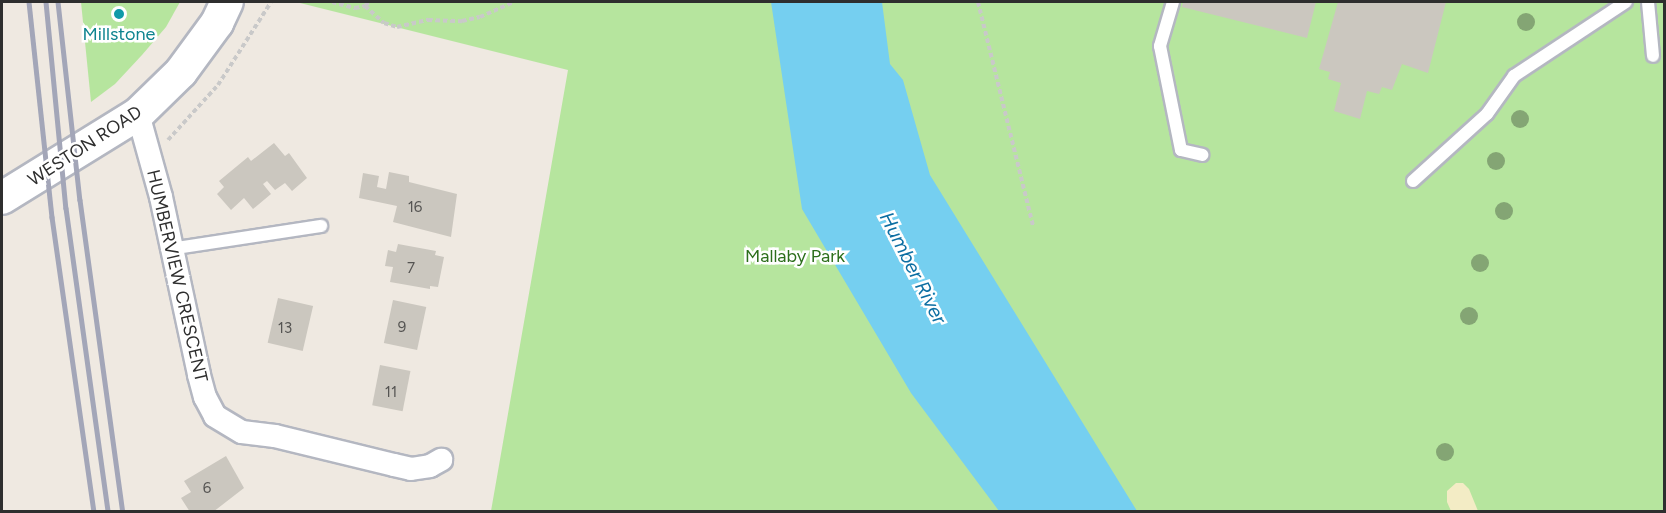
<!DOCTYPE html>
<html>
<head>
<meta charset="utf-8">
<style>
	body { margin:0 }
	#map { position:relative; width:1666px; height:513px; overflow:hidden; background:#efe9e1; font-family:Figtree,sans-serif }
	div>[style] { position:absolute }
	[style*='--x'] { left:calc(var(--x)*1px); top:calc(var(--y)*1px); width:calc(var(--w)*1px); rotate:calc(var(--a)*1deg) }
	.green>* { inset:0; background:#b6e59e }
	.sand>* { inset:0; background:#f3ecc5 }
	.water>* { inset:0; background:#75cff0 }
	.building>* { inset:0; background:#cbc7bf; transform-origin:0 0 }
	.path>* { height:4px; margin-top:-2px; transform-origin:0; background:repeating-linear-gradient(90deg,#c9c9c9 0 4.5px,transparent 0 7.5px) }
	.roads { filter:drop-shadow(2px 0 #b4b7c1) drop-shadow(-2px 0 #b4b7c1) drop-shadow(0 2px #b4b7c1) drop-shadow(0 -2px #b4b7c1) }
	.service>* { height:12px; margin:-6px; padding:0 6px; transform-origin:6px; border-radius:6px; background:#fff }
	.minor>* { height:22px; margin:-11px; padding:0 11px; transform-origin:11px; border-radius:11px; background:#fff }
	.secondary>* { height:32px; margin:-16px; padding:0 16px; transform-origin:16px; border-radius:16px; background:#fff }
	.rail>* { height:4.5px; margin:-2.25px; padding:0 2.25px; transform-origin:2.25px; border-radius:2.25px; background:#a3a6b8 }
	.trees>* { width:18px; height:18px; margin:-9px; border-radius:50%; background:#84a574 }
	.dots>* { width:16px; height:16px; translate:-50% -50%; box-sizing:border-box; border:3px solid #fff; border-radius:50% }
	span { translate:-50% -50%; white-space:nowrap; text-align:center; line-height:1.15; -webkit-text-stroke:5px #fff; paint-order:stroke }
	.number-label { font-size:15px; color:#555452 }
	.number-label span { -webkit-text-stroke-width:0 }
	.culture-label { font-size:18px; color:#0d838f }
	.street-label { font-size:18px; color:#2e2e2e }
	.park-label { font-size:18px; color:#2c6e1b }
	.water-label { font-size:20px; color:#0d6fa3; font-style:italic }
	.frame { position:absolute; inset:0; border:3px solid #2e2e2e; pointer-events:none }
</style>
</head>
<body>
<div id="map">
	<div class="green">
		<div style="clip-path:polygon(81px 2px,180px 2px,166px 27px,142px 55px,115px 84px,91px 102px)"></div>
		<div style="clip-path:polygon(296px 2px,1664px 2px,1664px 511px,491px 511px,568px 70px)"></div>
	</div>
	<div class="sand">
		<div style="clip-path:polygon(1456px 483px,1463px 483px,1469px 489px,1478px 511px,1451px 511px,1447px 502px,1447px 491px)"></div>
	</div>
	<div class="water">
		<div style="clip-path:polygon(771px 2px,882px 2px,890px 64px,903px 80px,930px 175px,1137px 511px,999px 511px,911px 393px,802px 209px)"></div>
	</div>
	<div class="building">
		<div style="clip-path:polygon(1183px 2px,1316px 2px,1307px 38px,1182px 7px)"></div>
		<div style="clip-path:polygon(1338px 2px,1446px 2px,1428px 73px,1402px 64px,1392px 90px,1382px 87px,1379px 94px,1367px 91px,1360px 119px,1334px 111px,1341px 83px,1328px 79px,1330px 72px,1319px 69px)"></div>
		<div style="clip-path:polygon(274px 143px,285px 156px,289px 153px,307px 178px,292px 191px,285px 183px,275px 190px,267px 181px,263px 184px,271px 194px,253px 209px,244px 198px,231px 210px,217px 194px,224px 187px,219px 181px,248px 157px,251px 161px)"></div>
		<div style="clip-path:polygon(389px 172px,409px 176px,409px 182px,457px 194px,451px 237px,393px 222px,397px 206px,359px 198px,363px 173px,379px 176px,377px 187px,386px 189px)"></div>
		<div style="clip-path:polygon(398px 244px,436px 251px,435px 255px,444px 257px,438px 287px,430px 286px,430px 289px,390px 282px,393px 267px,385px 266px,388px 250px,396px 252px)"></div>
		<div style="left:278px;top:298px;width:36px;height:46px;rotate:13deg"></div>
		<div style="left:393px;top:300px;width:34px;height:44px;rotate:12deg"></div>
		<div style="left:380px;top:365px;width:31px;height:41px;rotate:11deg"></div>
		<div style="clip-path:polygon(226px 456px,244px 488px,213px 512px,190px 512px,181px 498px,191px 492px,184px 481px)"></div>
	</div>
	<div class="path">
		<div style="--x:332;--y:2;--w:24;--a:15"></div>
		<div style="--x:355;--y:8;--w:10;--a:-11"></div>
		<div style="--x:365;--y:6;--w:6;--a:-45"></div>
		<div style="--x:978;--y:2;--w:231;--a:76.2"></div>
		<div style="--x:365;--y:6;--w:25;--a:42"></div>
		<div style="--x:384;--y:23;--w:14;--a:17"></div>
		<div style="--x:397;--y:27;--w:32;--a:-13"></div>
		<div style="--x:428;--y:20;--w:34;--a:2"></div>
		<div style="--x:462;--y:21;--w:18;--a:-13"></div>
		<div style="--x:480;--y:17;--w:36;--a:-24"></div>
		<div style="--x:168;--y:140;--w:74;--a:-47.7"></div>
		<div style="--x:218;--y:85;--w:98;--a:-57.4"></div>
	</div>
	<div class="roads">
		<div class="service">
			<div style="--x:1173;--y:2;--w:46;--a:106.5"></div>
			<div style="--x:1160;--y:46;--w:106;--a:78.6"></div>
			<div style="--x:1181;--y:150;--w:22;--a:13"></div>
			<div style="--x:1648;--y:2;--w:54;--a:84.7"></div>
			<div style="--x:1413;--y:181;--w:100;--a:-42.2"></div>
			<div style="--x:1487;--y:114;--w:47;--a:-54.6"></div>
			<div style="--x:1514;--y:76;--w:134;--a:-33.5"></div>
			<div style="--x:170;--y:249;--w:153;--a:-8.7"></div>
		</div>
		<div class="minor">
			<div style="--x:138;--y:114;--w:86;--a:74.5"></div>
			<div style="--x:161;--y:197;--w:182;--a:77.9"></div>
			<div style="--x:199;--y:375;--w:23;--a:75"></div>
			<div style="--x:205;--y:397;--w:21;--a:62"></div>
			<div style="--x:215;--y:416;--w:31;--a:31"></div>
			<div style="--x:242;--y:432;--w:33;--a:7"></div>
			<div style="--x:275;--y:436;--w:122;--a:13.7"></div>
			<div style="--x:394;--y:465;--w:17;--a:13"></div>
			<div style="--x:411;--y:469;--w:19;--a:-9"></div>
			<div style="--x:430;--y:466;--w:13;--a:-29"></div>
		</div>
		<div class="secondary">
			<div style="--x:2;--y:198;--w:160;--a:-31.7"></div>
			<div style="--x:138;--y:114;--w:60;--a:-44.3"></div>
			<div style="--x:181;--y:72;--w:61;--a:-53.7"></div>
			<div style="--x:217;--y:23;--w:23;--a:-65"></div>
		</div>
	</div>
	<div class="rail">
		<div style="--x:29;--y:2;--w:216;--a:83.9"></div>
		<div style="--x:52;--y:217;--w:298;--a:81.9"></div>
		<div style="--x:46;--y:2;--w:207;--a:84.5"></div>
		<div style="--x:66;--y:208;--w:307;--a:82.1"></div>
		<div style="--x:58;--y:2;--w:199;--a:83.7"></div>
		<div style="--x:80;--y:200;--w:315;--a:82.2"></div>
	</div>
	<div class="trees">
		<div style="left:1526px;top:22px"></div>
		<div style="left:1520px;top:119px"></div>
		<div style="left:1496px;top:161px"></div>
		<div style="left:1504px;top:211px"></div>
		<div style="left:1480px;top:263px"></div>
		<div style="left:1469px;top:316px"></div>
		<div style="left:1445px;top:452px"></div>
	</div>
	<div class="dots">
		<div style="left:119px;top:14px;background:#0f9aa8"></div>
	</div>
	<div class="number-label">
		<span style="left:415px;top:208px">16</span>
		<span style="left:411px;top:269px">7</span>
		<span style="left:402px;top:328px">9</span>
		<span style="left:285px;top:329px">13</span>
		<span style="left:391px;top:393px">11</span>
		<span style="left:207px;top:489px">6</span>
	</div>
	<div class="culture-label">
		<span style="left:119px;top:34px">Millstone</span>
	</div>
	<div class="street-label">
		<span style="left:85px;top:146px;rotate:-33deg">WESTON ROAD</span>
		<span style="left:177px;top:276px;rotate:77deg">HUMBERVIEW CRESCENT</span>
	</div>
	<div class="park-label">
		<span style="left:795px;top:256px">Mallaby Park</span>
	</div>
	<div class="water-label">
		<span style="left:913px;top:268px;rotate:63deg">Humber River</span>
	</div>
	<div class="frame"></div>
</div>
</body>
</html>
